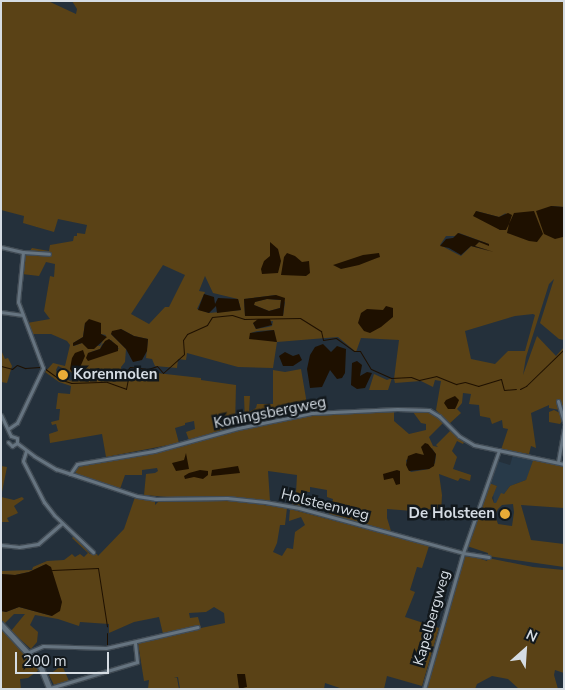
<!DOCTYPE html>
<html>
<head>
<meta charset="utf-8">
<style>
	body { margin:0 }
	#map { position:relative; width:565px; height:690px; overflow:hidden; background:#24303b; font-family:"Nunito Sans",sans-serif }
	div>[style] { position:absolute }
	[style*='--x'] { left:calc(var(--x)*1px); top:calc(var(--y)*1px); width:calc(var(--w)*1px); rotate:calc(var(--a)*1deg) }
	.built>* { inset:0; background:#283a49 }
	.green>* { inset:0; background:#5a4216 }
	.water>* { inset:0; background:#1e1000 }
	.stream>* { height:1px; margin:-0.5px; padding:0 0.5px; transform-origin:0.5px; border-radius:0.5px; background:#1e1000 }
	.roads { filter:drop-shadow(1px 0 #414b54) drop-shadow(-1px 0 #414b54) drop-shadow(0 1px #414b54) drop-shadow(0 -1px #414b54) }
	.street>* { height:3px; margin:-1.5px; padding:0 1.5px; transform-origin:1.5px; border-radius:1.5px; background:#667480 }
	.secondary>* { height:4.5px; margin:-2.25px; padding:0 2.25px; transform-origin:2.25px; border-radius:2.25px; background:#667480 }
	.dots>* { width:14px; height:14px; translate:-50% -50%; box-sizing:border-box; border:2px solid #12181c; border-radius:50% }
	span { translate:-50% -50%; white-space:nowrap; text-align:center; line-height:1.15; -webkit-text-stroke:5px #12181c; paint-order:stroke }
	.poi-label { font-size:15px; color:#d5dce3; font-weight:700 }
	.left { translate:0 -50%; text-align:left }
	.right { translate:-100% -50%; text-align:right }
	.street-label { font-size:15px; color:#d5dce3 }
	.frame { position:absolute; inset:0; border:2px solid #d5dce3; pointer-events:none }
	.north { position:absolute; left:500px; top:625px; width:50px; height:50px; -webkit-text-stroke:4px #12181c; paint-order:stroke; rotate:26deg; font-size:14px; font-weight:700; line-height:20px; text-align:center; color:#d5dce3 }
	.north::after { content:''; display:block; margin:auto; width:18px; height:22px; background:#d5dce3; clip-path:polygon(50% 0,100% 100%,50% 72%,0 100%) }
	.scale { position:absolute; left:15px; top:652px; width:94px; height:22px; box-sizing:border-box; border:2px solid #d5dce3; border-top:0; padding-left:6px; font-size:15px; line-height:18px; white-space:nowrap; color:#d5dce3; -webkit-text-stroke:4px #12181c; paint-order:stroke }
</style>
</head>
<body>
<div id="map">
	<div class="built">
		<div style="clip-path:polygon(513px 455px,534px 458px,532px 468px,526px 480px,510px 486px,504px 494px,501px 494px,497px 503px,494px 503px,493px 494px,497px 486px,489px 483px,497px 461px,510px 465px)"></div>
	</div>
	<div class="green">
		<div style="clip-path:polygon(evenodd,1px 1px,48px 1px,76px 14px,77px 9px,72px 1px,564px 1px,564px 207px,551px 206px,564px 236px,564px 340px,559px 339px,540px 323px,554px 279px,549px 284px,526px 357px,523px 375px,537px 336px,556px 356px,564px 347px,564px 411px,558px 402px,560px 410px,549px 408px,549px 405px,531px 413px,536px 448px,531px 446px,529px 454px,501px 450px,508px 429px,503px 428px,502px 420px,492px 424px,490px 418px,480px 416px,479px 405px,469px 404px,471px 394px,463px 393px,462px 403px,457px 409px,461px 413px,449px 424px,436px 410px,441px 381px,435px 380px,433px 387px,421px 381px,395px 383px,394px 379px,399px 340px,361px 338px,356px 352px,338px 337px,277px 342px,273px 368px,238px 367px,187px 353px,186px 360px,178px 359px,177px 368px,155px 366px,152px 359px,146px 358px,148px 339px,134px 336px,121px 329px,111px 334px,126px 349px,125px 362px,121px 367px,121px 375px,130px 376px,130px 370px,201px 378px,201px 380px,236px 385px,235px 426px,189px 440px,186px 432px,195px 429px,194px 421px,185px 423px,185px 425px,175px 428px,179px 443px,106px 457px,102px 434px,50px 443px,49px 434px,58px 431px,56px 424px,52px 425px,51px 422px,59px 420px,60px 409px,56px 409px,58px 393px,70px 394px,71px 386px,59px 382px,45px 372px,53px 363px,65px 366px,70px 345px,67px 341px,51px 334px,31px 334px,27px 323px,50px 319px,44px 311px,50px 276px,54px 277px,55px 264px,46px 262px,39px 276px,22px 274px,25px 257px,32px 248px,49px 251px,50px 245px,73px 241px,74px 236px,77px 236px,77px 233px,85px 234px,87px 225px,58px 219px,54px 232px,23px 223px,24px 216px,1px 210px,1px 1px,476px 211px,499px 217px,506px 213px,500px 230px,476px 211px,1px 1px,459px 233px,489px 244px,479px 242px,474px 246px,489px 251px,471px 246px,461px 256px,440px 245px,446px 236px,455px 236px,459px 233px,1px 1px,163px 265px,185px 275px,169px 307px,165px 307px,149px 324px,131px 314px,163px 265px,1px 1px,205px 276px,213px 293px,238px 299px,241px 310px,209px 313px,197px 309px,205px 292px,199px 291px,205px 276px,1px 1px,276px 295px,285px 302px,283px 316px,245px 316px,244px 299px,276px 295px,1px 1px,533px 314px,535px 315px,525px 351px,508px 351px,495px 364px,471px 359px,465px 331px,515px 316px,533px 314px,1px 1px,273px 321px,272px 326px,268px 327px,256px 329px,253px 323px,273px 321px,1px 1px,85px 323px,101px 330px,101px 334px,106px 335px,100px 346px,82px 343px,74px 346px,73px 343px,83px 337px,85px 323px,1px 1px,274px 330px,276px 342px,251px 333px,257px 331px,274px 330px,1px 1px,111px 340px,119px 349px,88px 353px,100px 349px,102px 344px,111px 340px,1px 1px,58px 366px,71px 372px,74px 376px,71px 381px,58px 377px,56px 370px,58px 366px)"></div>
		<div style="clip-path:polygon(267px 299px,281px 300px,280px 308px,269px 311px,254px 305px,254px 302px)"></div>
		<div style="clip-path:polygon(1px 350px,5px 359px,8px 358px,12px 366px,7px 383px,1px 382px)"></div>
		<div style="clip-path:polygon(301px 369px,308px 410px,245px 424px,244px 396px,250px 396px,249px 412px,256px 408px,257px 404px,273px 404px,273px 370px,285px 372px)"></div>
		<div style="clip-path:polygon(374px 374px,387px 380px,392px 378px,388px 390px,369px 390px)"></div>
		<div style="clip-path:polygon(554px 410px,560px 413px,562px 421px,560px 424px,549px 422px,549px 412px)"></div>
		<div style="clip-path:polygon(evenodd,425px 411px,436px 415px,443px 423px,429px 437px,433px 446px,438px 447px,436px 445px,451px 430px,464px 442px,463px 444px,457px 441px,452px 451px,457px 457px,453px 469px,471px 475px,470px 481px,460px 478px,458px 481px,439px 474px,442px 495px,441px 514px,429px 509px,427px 515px,413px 511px,387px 509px,387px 518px,391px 531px,329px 515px,333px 499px,327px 497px,327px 490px,310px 487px,310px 492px,302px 492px,303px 507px,292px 504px,293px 494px,296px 493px,297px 475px,268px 471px,270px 501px,237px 497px,180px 498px,144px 495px,146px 474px,155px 473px,158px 471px,157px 468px,142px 470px,142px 475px,125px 475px,120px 489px,77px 475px,75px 471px,77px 466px,81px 465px,166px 450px,236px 430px,313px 414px,394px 412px,394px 421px,409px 434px,426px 430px,426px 424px,421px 423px,413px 412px,425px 411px,432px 448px,436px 455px,435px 463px,429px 469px,411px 472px,408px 469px,406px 460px,419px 454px,422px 456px,432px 448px)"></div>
		<div style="clip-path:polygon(evenodd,534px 458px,564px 465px,564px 508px,521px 505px,531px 540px,564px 544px,564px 567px,488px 556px,488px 553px,467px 546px,489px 483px,497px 486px,492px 498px,494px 503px,496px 503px,501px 493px,504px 494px,510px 486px,526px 480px,534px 458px,513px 504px,514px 512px,512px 526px,498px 524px,495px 515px,498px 509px,502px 505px,513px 504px)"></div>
		<div style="clip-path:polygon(1px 466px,7px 467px,1px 497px,14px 500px,22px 497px,24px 499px,14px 506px,18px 513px,7px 518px,9px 522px,1px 522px)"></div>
		<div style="clip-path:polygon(evenodd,135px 497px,155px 501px,155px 505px,158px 502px,226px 500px,287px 508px,285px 525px,280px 525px,277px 543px,273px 552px,282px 556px,287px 548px,293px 549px,295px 532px,305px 525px,301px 517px,289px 521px,290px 509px,429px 546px,422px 568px,417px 567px,410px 590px,415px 592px,405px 617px,439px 628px,422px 686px,387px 676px,384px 689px,343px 689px,325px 683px,324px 689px,180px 689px,178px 677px,174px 678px,177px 678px,179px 689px,148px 689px,149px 680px,144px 681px,138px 643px,169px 635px,169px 633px,163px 634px,159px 617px,134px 622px,109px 633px,109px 624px,80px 622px,79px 626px,58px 619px,35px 615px,30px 625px,38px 632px,37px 642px,31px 649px,11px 631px,25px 614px,14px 614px,4px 624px,1px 620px,1px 611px,6px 612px,19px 607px,52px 616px,44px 565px,29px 572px,15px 575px,1px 574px,1px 571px,32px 570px,33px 567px,47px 561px,64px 560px,72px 554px,75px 557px,80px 554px,84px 557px,88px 553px,72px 538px,74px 536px,90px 554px,97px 554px,98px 556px,124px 529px,135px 497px,214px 607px,224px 613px,225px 623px,201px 628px,198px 617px,190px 618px,189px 613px,206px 612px,214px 607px)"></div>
		<div style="clip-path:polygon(469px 555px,487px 561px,488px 558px,533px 567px,564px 570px,564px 673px,555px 670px,554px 675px,558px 689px,519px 689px,508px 679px,492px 676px,477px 684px,475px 689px,427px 689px,463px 558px)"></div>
		<div style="clip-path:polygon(1px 629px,30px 657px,39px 670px,28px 678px,20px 679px,21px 689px,1px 689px)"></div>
		<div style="clip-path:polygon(62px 665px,69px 681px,54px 685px,49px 675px)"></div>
	</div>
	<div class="water">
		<div style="clip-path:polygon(551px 206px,564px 207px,563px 237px,555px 239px,544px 234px,536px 211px)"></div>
		<div style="clip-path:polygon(476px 211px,499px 217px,508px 213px,512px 215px,509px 224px,514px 213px,534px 211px,543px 234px,537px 242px,529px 241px,507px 233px,509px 224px,506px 230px,500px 230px,473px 216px)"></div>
		<div style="clip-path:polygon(458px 233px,489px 244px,489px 246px,479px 242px,475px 246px,494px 252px,471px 246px,461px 255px,449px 248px,440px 246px,446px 239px,453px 238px)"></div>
		<div style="clip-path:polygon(270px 242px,278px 249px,281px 261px,278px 273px,262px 274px,261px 269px,264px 261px,270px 256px)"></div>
		<div style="clip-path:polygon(287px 253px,295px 256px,302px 262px,309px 261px,310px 273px,306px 276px,281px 275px,284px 257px)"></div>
		<div style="clip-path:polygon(379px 253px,380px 257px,377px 258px,359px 265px,341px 269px,333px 265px,363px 255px)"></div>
		<div style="clip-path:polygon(204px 294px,214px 297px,215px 304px,218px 298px,238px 299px,241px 310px,217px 313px,216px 306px,209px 313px,198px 310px)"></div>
		<div style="clip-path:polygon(evenodd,276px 295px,285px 298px,283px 316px,245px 316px,244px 299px,276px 295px,267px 299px,281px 300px,280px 308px,269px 311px,254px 305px,255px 302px,267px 299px)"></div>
		<div style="clip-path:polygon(386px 306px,393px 308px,393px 317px,381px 327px,370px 333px,364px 331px,358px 323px,361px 313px,367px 309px,383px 310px)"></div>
		<div style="clip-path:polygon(89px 319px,101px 323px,101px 334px,107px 337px,94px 349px,88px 349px,82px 343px,73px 346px,73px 343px,83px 337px,85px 323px)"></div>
		<div style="clip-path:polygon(258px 319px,270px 319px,272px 325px,256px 329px,253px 323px)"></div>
		<div style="clip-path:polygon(121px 329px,134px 336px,148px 339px,147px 351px,142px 360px,133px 362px,126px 349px,111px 334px,112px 331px)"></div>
		<div style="clip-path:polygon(274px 330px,277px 342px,249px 339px,250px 333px)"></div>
		<div style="clip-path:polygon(109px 339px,118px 346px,118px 351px,88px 361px,86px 358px,88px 353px,100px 349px,105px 341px)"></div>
		<div style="clip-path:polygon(323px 344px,331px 352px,337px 346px,346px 349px,345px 373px,342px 378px,337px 379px,330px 370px,322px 387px,310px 388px,307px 369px,310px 355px,315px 347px)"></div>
		<div style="clip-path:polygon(83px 350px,85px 356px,78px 372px,72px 372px,70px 369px,72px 358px,75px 353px)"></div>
		<div style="clip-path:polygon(285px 352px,293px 356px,299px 354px,302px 360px,293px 366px,283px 366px,279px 356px)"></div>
		<div style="clip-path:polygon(357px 361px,362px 365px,360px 376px,367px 372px,372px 373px,365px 388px,357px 389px,351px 385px,352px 363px)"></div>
		<div style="clip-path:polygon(455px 396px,459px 400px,457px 405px,455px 409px,448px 409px,444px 403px,446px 400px)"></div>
		<div style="clip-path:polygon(425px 443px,428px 444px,436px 454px,434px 466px,429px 469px,409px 471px,406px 465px,408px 456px,416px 453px,424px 455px,421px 447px)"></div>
		<div style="clip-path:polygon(186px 453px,189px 469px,176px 471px,172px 463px,184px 460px)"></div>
		<div style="clip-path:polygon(238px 466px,240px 473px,211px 476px,212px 470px)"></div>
		<div style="clip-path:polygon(200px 470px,208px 471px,208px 475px,203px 479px,194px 477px,185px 479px,184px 476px,189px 473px)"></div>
		<div style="clip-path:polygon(397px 470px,400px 471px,400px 484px,396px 485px,393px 478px,384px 480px,383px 474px)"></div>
		<div style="clip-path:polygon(46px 564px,51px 567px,62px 602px,60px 611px,52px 616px,19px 607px,6px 612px,1px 611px,1px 574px,15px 575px,29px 572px)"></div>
		<div style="clip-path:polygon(237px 674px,245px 674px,247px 687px,239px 689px)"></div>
	</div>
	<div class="stream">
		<div style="--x:1;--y:366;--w:11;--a:15"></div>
		<div style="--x:12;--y:369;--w:6;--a:-39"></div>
		<div style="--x:17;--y:365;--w:9;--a:21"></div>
		<div style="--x:25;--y:368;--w:15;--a:-4"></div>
		<div style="--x:44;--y:368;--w:19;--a:36"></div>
		<div style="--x:59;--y:379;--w:13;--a:18"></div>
		<div style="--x:71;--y:383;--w:36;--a:-2"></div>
		<div style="--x:107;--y:382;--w:20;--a:20"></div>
		<div style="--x:126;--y:389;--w:16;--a:-79"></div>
		<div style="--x:129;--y:373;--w:4;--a:-124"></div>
		<div style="--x:127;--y:370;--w:4;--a:-45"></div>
		<div style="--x:130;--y:367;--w:18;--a:6"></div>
		<div style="--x:148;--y:369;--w:9;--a:-18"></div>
		<div style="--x:157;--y:366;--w:9;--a:49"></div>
		<div style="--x:163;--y:373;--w:28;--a:-42"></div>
		<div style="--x:184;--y:354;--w:14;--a:-94"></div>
		<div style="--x:183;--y:340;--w:7;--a:-56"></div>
		<div style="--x:187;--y:334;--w:22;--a:-24"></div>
		<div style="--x:207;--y:325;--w:9;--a:-58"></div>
		<div style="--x:212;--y:317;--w:20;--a:-6"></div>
		<div style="--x:232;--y:315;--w:13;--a:18"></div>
		<div style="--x:244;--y:319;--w:56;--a:-1"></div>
		<div style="--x:300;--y:318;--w:25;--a:32"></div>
		<div style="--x:321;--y:331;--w:9;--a:77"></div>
		<div style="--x:323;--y:340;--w:13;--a:-9"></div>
		<div style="--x:336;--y:338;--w:22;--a:36"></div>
		<div style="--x:354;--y:351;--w:6;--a:0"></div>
		<div style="--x:360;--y:351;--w:21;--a:59"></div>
		<div style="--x:371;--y:369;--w:22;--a:24"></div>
		<div style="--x:391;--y:378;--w:20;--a:-3"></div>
		<div style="--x:411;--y:377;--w:9;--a:21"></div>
		<div style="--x:419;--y:380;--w:17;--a:-13"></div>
		<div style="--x:436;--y:376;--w:22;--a:22"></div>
		<div style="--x:456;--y:384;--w:9;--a:-13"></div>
		<div style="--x:465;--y:382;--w:14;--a:17"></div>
		<div style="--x:478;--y:386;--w:24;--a:-17"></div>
		<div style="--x:501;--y:379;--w:11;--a:75"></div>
		<div style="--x:504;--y:390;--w:12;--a:-5"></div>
		<div style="--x:520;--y:389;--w:7;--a:-27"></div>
		<div style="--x:526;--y:386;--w:53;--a:-44.2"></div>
		<div style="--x:52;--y:570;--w:46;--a:-2.5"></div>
		<div style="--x:98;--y:568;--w:59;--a:81.2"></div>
		<div style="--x:107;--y:645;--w:12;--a:-90"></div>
	</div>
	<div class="roads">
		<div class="street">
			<div style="--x:1;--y:247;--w:23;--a:13"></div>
			<div style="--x:23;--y:252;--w:26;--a:4"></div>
			<div style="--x:1;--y:312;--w:22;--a:8"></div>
			<div style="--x:558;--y:401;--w:22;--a:74"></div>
			<div style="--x:1;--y:415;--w:23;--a:65"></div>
			<div style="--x:8;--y:429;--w:11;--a:-34"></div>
			<div style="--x:17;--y:423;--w:61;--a:-64.7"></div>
			<div style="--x:43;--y:368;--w:71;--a:-110.7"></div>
			<div style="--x:18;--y:302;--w:50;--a:-84.3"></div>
			<div style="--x:11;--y:436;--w:6;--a:18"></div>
			<div style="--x:17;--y:438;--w:5;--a:90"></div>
			<div style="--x:8;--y:442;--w:6;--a:45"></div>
			<div style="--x:12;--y:446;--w:6;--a:-31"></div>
			<div style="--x:17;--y:443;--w:21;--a:37"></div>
			<div style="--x:34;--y:456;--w:26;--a:31"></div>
			<div style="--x:56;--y:469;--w:85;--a:18.4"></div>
			<div style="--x:137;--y:496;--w:18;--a:9"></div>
			<div style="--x:155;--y:499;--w:72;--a:-0.8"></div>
			<div style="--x:227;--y:498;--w:38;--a:6"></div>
			<div style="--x:265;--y:502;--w:35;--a:10"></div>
			<div style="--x:299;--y:508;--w:170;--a:15.3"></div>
			<div style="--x:463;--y:553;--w:26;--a:9"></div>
			<div style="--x:26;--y:451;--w:10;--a:107"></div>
			<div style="--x:23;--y:461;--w:46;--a:62.9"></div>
			<div style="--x:44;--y:502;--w:16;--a:52"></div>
			<div style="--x:54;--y:515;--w:54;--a:43.5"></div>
			<div style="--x:558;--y:462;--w:36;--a:-80"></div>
			<div style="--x:70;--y:474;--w:12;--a:-55"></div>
			<div style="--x:77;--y:464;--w:78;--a:-9.6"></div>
			<div style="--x:154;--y:451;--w:87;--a:-15.3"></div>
			<div style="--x:238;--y:428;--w:76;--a:-11.5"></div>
			<div style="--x:312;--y:413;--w:85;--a:-2.7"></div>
			<div style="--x:397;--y:409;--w:32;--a:2"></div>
			<div style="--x:429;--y:410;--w:12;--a:31"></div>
			<div style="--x:439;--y:416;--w:28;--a:45"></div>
			<div style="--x:459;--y:436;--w:17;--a:31"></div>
			<div style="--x:474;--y:445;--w:92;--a:11.9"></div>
			<div style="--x:1;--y:545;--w:18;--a:6"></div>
			<div style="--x:19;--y:547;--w:19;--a:-9"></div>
			<div style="--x:38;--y:544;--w:32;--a:-41"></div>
			<div style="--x:29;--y:652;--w:15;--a:-23"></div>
			<div style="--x:43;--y:646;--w:63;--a:1.8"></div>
			<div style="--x:106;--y:648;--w:94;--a:-12.9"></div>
			<div style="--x:50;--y:688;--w:91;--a:-16.6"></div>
			<div style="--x:137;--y:662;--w:20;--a:-96"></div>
			<div style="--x:424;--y:689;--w:141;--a:-74"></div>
			<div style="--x:463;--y:553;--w:109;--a:-70.7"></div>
		</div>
		<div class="secondary">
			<div style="--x:1;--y:624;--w:59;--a:47.1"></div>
			<div style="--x:41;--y:667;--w:24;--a:68"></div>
		</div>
	</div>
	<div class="dots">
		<div style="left:63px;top:375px;background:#e8ab37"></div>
		<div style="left:505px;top:514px;background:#e8ab37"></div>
	</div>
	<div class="poi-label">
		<span class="left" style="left:73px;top:375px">Korenmolen</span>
		<span class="right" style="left:495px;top:514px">De Holsteen</span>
	</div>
	<div class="street-label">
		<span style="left:270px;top:413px;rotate:-11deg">Koningsbergweg</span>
		<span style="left:325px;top:505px;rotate:14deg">Holsteenweg</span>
		<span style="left:432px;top:618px;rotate:-74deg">Kapelbergweg</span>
	</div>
	<div class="frame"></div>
	<div class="north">N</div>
	<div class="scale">200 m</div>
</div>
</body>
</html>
